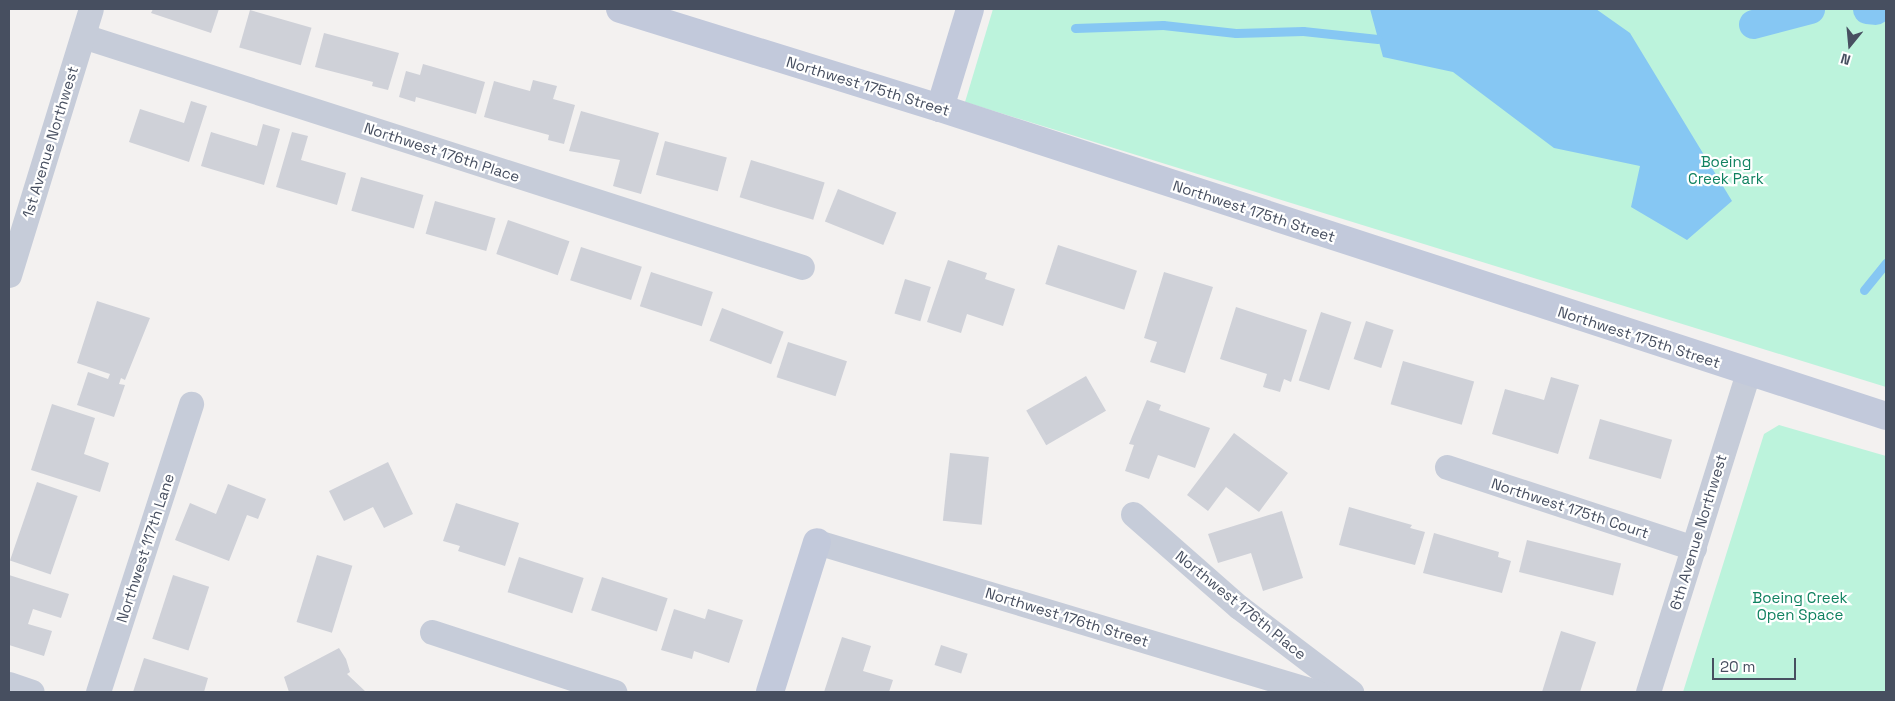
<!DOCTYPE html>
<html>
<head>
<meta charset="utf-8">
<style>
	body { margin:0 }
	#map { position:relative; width:1895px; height:701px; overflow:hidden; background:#f3f1f0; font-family:"Space Grotesk",sans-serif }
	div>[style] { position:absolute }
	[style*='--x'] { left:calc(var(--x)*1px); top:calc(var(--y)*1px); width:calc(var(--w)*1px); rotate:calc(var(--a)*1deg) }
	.green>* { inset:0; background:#bcf3dc }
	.water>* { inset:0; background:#86c7f3 }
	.stream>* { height:9px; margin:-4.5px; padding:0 4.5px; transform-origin:4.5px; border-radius:4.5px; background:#86c7f3 }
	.canal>* { height:29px; margin:-14.5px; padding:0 14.5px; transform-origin:14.5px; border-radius:14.5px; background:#86c7f3 }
	.building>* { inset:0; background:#cfd1d8; transform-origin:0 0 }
	.street>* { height:25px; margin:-12.5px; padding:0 12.5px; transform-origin:12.5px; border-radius:12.5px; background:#c6ccd9 }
	.secondary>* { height:28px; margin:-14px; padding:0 14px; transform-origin:14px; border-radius:14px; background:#c2c9db }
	span { translate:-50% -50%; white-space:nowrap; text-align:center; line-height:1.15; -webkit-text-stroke:4.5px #fff; paint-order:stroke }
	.street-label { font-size:15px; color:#474f60 }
	.park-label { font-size:15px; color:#108260 }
	.frame { position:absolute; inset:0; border:10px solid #474f60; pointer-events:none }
	.north { position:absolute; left:1825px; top:20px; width:50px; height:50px; -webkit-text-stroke:4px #fff; paint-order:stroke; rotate:197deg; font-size:14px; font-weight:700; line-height:20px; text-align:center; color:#474f60 }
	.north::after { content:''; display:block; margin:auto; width:18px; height:22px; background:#474f60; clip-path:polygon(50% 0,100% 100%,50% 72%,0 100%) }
	.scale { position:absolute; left:1712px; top:658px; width:84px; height:22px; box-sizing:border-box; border:2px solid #474f60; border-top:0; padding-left:6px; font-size:15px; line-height:18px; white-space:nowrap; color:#474f60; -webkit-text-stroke:4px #fff; paint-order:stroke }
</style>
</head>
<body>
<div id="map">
	<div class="green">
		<div style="clip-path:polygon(993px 9px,1886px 9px,1886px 387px,965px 102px)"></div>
		<div style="clip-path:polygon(1779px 425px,1886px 456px,1886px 692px,1683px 692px,1764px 434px)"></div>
	</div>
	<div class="water">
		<div style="clip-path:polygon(1370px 9px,1596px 9px,1630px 33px,1732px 201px,1687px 240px,1631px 207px,1640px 166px,1554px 148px,1453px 72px,1383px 57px)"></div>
	</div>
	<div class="stream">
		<div style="--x:1075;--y:28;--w:88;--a:-2"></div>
		<div style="--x:1163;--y:25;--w:73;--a:6.3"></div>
		<div style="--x:1236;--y:33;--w:67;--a:-1.7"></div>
		<div style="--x:1303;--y:31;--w:75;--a:6.1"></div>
		<div style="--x:1864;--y:290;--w:35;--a:-51"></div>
	</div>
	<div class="canal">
		<div style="--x:1867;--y:9;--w:8;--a:7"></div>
		<div style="--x:1753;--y:24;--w:59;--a:-14.7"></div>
	</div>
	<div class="building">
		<div style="clip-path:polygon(153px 9px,219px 9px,211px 33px,151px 13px)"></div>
		<div style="left:250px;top:10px;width:64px;height:39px;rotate:16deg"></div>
		<div style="clip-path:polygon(324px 33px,399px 53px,388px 90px,372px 86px,373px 82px,315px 67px)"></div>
		<div style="clip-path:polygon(423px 64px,485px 82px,476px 114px,416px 97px,415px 102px,399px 97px,406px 71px,420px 75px)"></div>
		<div style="clip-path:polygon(533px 80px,557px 86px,553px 99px,575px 105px,564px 144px,548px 140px,549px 135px,484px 117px,494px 81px,530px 91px)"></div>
		<div style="clip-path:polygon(191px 101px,207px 106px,189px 162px,129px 142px,140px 109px,184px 123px)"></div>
		<div style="clip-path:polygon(581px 111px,659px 133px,641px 194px,613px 186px,620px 160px,569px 151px)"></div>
		<div style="clip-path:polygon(263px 124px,280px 129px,264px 185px,201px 166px,211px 132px,257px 146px)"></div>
		<div style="clip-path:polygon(292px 132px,308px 136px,301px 160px,346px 173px,337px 205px,276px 187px)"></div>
		<div style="left:665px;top:141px;width:64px;height:35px;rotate:15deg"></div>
		<div style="left:751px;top:160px;width:77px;height:39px;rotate:17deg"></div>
		<div style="left:361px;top:177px;width:65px;height:35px;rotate:16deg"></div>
		<div style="left:838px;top:189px;width:63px;height:35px;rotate:22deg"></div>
		<div style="left:435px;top:201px;width:63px;height:34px;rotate:16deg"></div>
		<div style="left:508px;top:220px;width:65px;height:36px;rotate:19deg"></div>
		<div style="left:1058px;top:245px;width:83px;height:41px;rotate:18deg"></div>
		<div style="left:581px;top:247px;width:64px;height:35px;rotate:18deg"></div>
		<div style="clip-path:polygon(948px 260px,987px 273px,985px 279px,1015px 289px,1003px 326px,967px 314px,961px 333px,927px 322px)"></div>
		<div style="left:651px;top:272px;width:65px;height:36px;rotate:18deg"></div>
		<div style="clip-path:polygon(1164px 272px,1213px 287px,1185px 373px,1150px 362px,1157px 342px,1144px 338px)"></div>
		<div style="left:905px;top:279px;width:27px;height:36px;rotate:17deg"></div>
		<div style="clip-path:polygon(97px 301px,150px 318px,125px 380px,121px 378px,119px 384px,125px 385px,114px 417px,77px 405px,88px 372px,108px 379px,110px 374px,77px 363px)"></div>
		<div style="clip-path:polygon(1236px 307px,1307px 330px,1291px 382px,1284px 379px,1280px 392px,1263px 387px,1267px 374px,1220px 359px)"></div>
		<div style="left:722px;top:308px;width:66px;height:35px;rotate:21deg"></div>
		<div style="left:1321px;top:312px;width:32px;height:72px;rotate:18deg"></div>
		<div style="left:1366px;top:321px;width:29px;height:40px;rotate:18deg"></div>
		<div style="left:788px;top:342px;width:62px;height:37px;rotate:18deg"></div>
		<div style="left:1403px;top:361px;width:74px;height:45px;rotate:16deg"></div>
		<div style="left:1086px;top:376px;width:40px;height:69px;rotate:60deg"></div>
		<div style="clip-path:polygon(1551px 377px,1579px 385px,1558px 454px,1492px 434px,1505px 389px,1544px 400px)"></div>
		<div style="clip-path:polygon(1147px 400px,1161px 405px,1159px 410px,1210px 428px,1195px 468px,1158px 455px,1149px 479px,1125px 471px,1134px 445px,1129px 444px)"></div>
		<div style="clip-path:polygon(52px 404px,95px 418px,84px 454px,109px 463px,100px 492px,31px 470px)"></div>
		<div style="left:1600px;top:419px;width:75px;height:41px;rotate:16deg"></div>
		<div style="clip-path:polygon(1234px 433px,1288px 473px,1259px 512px,1226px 487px,1208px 511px,1187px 495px)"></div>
		<div style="left:950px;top:453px;width:39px;height:68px;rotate:6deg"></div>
		<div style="clip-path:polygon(388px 462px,413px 514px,384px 528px,373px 507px,344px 521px,329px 491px)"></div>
		<div style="left:37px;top:482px;width:43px;height:83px;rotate:19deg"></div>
		<div style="clip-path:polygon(228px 484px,266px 499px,258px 519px,247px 515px,229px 561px,175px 540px,190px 503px,216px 514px)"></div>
		<div style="clip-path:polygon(456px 503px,519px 523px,505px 566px,458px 551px,460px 546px,443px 541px)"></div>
		<div style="clip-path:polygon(1349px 507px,1412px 525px,1410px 528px,1425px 532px,1415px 565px,1339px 545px)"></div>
		<div style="clip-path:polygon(1282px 511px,1303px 578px,1263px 591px,1251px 553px,1218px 563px,1208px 534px)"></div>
		<div style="clip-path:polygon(1434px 533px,1499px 552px,1498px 557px,1511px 561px,1502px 593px,1423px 573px)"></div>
		<div style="left:1527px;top:540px;width:97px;height:33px;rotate:14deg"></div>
		<div style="left:317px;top:555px;width:37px;height:70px;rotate:17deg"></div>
		<div style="left:519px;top:557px;width:68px;height:37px;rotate:18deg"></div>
		<div style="clip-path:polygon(9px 575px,69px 594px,61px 618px,33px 609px,28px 624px,52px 631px,44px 656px,9px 645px)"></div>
		<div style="left:173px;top:575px;width:38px;height:67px;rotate:18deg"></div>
		<div style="left:602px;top:577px;width:69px;height:35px;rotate:18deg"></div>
		<div style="clip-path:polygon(674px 609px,705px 619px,708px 609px,743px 620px,729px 663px,694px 651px,692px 659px,661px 650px)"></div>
		<div style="clip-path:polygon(1561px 631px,1596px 642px,1580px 692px,1542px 692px)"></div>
		<div style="clip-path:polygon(842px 637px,871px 646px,863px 671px,893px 680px,889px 692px,824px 692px)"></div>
		<div style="left:941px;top:645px;width:28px;height:21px;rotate:18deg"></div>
		<div style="clip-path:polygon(339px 648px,346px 659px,350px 672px,347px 674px,366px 692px,289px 692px,284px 677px)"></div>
		<div style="clip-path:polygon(144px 658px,208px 678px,204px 692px,133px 692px)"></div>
	</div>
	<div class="street">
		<div style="--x:83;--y:36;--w:755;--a:17.81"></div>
		<div style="--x:9;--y:275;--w:278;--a:-72.9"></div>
		<div style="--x:1447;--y:467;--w:260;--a:18.2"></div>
		<div style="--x:1133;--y:514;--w:141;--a:41.3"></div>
		<div style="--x:1239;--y:607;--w:141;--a:37.2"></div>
		<div style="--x:817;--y:542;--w:521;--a:16.73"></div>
		<div style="--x:432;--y:632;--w:192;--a:18.2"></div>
		<div style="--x:9;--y:684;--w:24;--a:19"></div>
		<div style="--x:98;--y:692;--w:303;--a:-72.1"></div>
		<div style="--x:1648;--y:692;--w:335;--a:-72.6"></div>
	</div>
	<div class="secondary">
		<div style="--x:620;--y:9;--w:335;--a:17.2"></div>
		<div style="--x:940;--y:108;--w:995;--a:18.03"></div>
		<div style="--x:940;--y:108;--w:103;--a:-73.1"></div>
		<div style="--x:770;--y:692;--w:157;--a:-72.6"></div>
	</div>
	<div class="street-label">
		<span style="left:868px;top:86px;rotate:17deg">Northwest 175th Street</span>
		<span style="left:50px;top:142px;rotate:-73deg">1st Avenue Northwest</span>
		<span style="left:442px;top:152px;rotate:18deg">Northwest 176th Place</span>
		<span style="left:1254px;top:211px;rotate:18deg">Northwest 175th Street</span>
		<span style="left:1639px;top:337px;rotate:18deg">Northwest 175th Street</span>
		<span style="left:1570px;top:508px;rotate:18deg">Northwest 175th Court</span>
		<span style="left:1698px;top:532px;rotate:-73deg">6th Avenue Northwest</span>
		<span style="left:145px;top:548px;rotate:-72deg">Northwest 117th Lane</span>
		<span style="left:1241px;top:605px;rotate:39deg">Northwest 176th Place</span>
		<span style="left:1067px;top:617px;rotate:17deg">Northwest 176th Street</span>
	</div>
	<div class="park-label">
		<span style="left:1726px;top:170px">Boeing<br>Creek Park</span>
		<span style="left:1800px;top:606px">Boeing Creek<br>Open Space</span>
	</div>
	<div class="frame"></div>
	<div class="north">N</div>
	<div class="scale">20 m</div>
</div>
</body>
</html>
